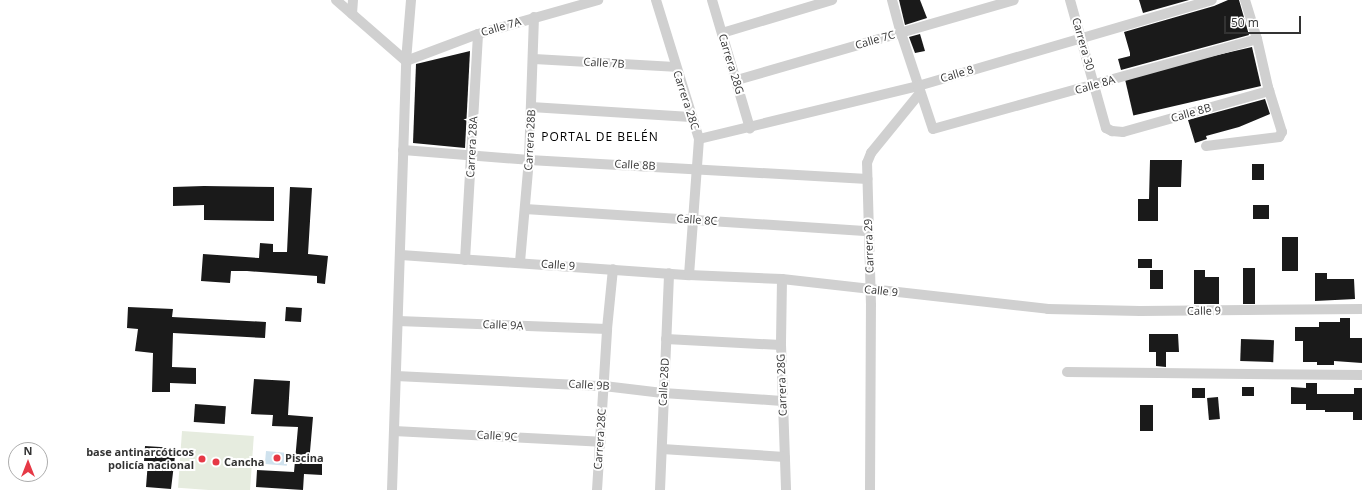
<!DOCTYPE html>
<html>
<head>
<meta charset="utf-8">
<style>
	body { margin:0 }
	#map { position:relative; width:1362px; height:490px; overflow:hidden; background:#fff; font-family:"Open Sans",sans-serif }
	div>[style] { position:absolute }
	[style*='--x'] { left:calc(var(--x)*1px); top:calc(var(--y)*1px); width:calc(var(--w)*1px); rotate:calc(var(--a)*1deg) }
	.green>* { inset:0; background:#e6ecdf; transform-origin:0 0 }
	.water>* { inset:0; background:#cfe2ee; transform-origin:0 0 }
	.building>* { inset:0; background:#1a1a1a; transform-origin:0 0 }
	.minor>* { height:10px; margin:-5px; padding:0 5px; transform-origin:5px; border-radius:5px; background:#d0d0d0 }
	.dots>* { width:11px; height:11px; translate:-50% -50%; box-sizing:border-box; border:2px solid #fff; border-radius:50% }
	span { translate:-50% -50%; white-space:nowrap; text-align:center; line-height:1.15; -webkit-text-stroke:4px #fff; paint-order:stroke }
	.street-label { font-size:11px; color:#333 }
	.poi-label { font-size:11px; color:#333; font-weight:700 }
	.right { translate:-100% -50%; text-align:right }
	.left { translate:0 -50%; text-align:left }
	.neighbourhood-label { font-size:12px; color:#000; letter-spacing:1px }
	.north { position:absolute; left:8px; top:442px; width:40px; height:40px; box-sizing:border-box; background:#fff; border:1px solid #adadad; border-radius:50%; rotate:0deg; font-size:11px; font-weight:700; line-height:16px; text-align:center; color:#333 }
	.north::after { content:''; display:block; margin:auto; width:14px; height:18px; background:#e63946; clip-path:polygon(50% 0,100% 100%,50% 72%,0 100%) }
	.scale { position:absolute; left:1224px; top:16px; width:77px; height:18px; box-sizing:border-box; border:2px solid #333; border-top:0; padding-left:5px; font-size:12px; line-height:14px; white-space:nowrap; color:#333; -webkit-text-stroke:3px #fff; paint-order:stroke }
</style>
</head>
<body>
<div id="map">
	<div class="green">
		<div style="left:182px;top:431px;width:72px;height:57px;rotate:4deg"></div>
	</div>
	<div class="water">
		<div style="left:266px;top:451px;width:22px;height:13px;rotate:5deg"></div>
	</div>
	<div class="building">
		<div style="clip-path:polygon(899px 0,920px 0,927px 18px,905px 25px)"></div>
		<div style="clip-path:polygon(1139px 0,1189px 0,1143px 13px)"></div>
		<div style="clip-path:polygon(1228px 0,1239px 0,1249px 35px,1121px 70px,1118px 59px,1130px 56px,1130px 53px,1124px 32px,1214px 6px)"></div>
		<div style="clip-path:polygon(920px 34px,925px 51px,915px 53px,909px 37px)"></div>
		<div style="left:1252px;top:47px;width:40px;height:131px;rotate:77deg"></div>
		<div style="clip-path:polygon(470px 51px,465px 148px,413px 143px,416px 64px)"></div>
		<div style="clip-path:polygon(1265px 99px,1270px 114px,1239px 127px,1206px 136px,1207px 139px,1195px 143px,1188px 120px)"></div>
		<div style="clip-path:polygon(1150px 160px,1182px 160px,1181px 187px,1158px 187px,1158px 221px,1138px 221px,1138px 199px,1149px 199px)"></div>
		<div style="left:1252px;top:164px;width:12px;height:16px"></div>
		<div style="clip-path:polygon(204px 186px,274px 187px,274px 221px,204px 220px,204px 205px,173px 206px,173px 187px)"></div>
		<div style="clip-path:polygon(290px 187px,312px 188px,308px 254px,328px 256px,325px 284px,317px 283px,317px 276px,247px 271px,231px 271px,230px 283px,201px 281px,203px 254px,259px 258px,260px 243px,273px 244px,273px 252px,287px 252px)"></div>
		<div style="left:1253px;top:205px;width:16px;height:14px"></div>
		<div style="left:1282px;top:237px;width:16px;height:34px"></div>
		<div style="left:1138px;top:259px;width:14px;height:9px"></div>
		<div style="left:1243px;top:268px;width:12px;height:36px"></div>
		<div style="left:1150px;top:270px;width:13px;height:19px"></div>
		<div style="clip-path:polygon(1194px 270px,1205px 270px,1205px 277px,1219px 277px,1219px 304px,1194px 304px)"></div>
		<div style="clip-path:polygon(1315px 273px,1327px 273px,1327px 279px,1354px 279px,1355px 299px,1315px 301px)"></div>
		<div style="clip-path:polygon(128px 307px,173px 309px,172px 317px,266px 322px,265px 338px,173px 333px,172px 367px,196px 368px,196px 384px,170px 383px,170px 392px,152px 392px,153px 353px,135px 351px,138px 329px,127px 328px)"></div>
		<div style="left:286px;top:307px;width:16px;height:14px;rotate:4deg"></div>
		<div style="clip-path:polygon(1340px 318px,1350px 318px,1350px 338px,1362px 338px,1362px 363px,1334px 361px,1334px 365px,1317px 365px,1317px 362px,1303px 362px,1303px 341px,1295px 341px,1295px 327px,1319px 327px,1319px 322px,1340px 322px)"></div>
		<div style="clip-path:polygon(1149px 334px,1178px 334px,1179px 352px,1166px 352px,1166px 367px,1156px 366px,1156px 352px,1149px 352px)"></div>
		<div style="left:1241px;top:339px;width:33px;height:22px;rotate:2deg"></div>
		<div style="clip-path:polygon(254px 379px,290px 381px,288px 415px,313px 417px,309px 463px,322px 464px,322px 475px,304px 474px,303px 490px,256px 487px,257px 470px,294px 472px,298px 427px,272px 426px,273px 415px,251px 414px)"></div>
		<div style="clip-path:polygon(1306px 383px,1317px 383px,1317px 394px,1354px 394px,1354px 388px,1362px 388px,1362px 420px,1353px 420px,1353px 412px,1325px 412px,1325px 410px,1306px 410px,1306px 404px,1291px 404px,1291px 387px,1306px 388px)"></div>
		<div style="left:1242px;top:387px;width:12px;height:9px"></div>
		<div style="left:1192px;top:388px;width:13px;height:10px"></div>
		<div style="left:1218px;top:397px;width:22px;height:11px;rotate:85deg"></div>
		<div style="left:195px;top:404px;width:31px;height:18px;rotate:4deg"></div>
		<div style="left:1140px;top:405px;width:13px;height:26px"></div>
		<div style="clip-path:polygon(145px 446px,176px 448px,171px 489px,146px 487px,148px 461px,144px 461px)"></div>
	</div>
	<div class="minor">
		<div style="--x:336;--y:0;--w:93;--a:41.1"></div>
		<div style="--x:656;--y:0;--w:145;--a:72.8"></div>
		<div style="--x:699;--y:139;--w:136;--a:94.2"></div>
		<div style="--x:712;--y:0;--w:134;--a:73.5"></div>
		<div style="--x:892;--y:0;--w:34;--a:75"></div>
		<div style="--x:901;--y:33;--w:101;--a:71.6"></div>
		<div style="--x:933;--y:129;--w:336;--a:-15.5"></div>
		<div style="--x:1070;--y:0;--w:133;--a:74.3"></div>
		<div style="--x:1106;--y:128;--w:7;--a:27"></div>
		<div style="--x:1112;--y:131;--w:11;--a:5"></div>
		<div style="--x:1123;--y:132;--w:152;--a:-15.7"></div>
		<div style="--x:352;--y:14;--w:14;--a:-86"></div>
		<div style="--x:722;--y:33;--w:115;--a:-16.7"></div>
		<div style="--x:534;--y:59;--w:141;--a:3.2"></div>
		<div style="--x:406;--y:61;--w:77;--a:-20.6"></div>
		<div style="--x:478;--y:34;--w:125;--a:-15.8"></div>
		<div style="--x:737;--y:80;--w:288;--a:-16.1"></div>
		<div style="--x:531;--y:107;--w:160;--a:3.6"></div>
		<div style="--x:699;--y:139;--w:225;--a:-13.6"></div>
		<div style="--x:918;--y:86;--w:306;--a:-16.3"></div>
		<div style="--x:1206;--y:146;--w:74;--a:-7"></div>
		<div style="--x:1279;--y:137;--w:6;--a:-59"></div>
		<div style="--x:1282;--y:132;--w:47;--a:-107.3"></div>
		<div style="--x:1268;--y:87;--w:49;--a:-102.9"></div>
		<div style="--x:1257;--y:39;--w:41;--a:-107.1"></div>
		<div style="--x:403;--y:150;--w:126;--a:4.5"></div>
		<div style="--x:529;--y:160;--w:339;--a:3.2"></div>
		<div style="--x:525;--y:209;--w:344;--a:3.7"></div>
		<div style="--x:401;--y:255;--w:289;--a:4"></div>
		<div style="--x:689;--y:275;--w:93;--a:2.5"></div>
		<div style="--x:782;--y:279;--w:268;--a:6.4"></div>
		<div style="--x:1048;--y:309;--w:92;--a:1.2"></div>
		<div style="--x:1140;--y:311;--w:222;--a:-0.5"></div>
		<div style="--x:465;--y:260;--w:226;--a:-86.7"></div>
		<div style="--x:520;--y:262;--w:102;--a:-85"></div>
		<div style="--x:529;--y:160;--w:143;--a:-88"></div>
		<div style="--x:782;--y:279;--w:66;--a:90.9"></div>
		<div style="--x:781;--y:345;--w:145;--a:88"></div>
		<div style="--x:398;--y:321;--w:209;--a:2.2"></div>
		<div style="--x:666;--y:339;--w:115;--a:3"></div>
		<div style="--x:1067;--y:372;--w:295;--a:0.6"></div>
		<div style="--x:396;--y:376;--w:208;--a:2.8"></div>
		<div style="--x:604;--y:386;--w:59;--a:6.8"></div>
		<div style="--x:663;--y:393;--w:119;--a:3.8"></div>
		<div style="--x:394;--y:431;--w:207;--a:3"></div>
		<div style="--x:662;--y:449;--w:123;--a:3.7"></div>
		<div style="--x:392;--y:490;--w:429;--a:-88.1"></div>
		<div style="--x:406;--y:61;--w:61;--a:-85.3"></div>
		<div style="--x:597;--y:490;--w:161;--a:-86.4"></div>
		<div style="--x:607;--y:329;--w:60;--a:-84.3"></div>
		<div style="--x:660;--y:490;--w:217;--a:-87.6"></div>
		<div style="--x:870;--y:490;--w:185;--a:-89.7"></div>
		<div style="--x:871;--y:305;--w:142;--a:-91.6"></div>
		<div style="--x:867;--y:163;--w:11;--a:-68"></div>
		<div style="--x:871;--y:153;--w:77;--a:-50.8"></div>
	</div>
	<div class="dots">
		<div style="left:277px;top:458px;background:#e63946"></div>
		<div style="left:202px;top:459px;background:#e63946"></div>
		<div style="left:216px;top:462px;background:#e63946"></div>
	</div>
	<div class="street-label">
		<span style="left:501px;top:27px;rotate:-16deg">Calle 7A</span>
		<span style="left:875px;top:40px;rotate:-16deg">Calle 7C</span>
		<span style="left:1083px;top:44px;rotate:74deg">Carrera 30</span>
		<span style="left:604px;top:63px;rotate:3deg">Calle 7B</span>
		<span style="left:731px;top:64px;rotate:73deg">Carrera 28G</span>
		<span style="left:957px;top:74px;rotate:-17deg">Calle 8</span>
		<span style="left:1095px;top:85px;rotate:-16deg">Calle 8A</span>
		<span style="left:686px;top:100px;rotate:72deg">Carrera 28C</span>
		<span style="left:1191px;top:113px;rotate:-16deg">Calle 8B</span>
		<span style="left:530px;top:140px;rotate:-87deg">Carrera 28B</span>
		<span style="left:472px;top:147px;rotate:-87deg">Carrera 28A</span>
		<span style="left:635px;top:165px;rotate:3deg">Calle 8B</span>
		<span style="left:697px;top:220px;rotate:4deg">Calle 8C</span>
		<span style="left:869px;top:246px;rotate:-92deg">Carrera 29</span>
		<span style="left:558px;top:265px;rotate:4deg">Calle 9</span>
		<span style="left:881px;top:291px;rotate:6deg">Calle 9</span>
		<span style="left:1204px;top:311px;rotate:-1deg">Calle 9</span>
		<span style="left:503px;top:325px;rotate:2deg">Calle 9A</span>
		<span style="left:664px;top:382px;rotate:-87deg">Calle 28D</span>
		<span style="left:589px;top:385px;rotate:3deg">Calle 9B</span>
		<span style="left:782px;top:385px;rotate:-92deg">Carrera 28G</span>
		<span style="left:497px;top:436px;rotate:3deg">Calle 9C</span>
		<span style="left:600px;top:439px;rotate:-86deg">Carrera 28C</span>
	</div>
	<div class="poi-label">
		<span class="right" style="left:194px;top:459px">base antinarcóticos<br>policía nacional</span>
		<span class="left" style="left:285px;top:458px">Piscina</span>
		<span class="left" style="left:224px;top:462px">Cancha</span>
	</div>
	<div class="neighbourhood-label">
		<span style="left:600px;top:137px">PORTAL DE BELÉN</span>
	</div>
	<div class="north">N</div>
	<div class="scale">50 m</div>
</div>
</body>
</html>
